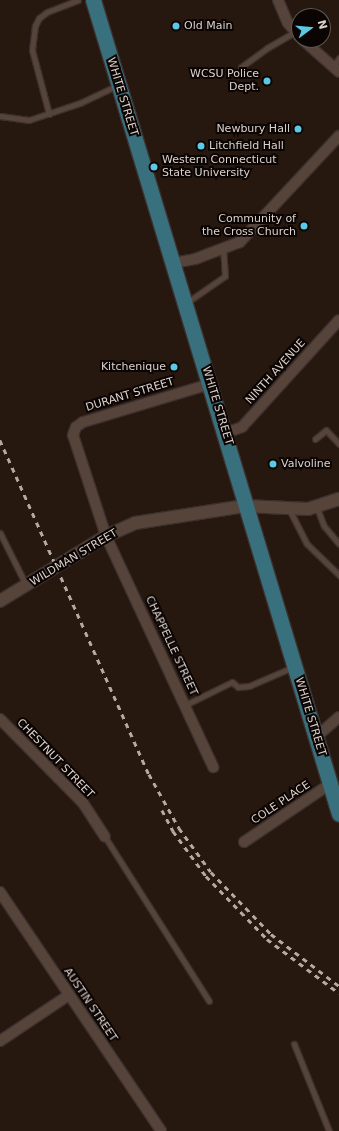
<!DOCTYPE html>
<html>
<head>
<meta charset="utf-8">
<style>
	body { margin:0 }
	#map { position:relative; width:339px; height:1131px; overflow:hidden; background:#26170f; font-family:"DejaVu Sans",sans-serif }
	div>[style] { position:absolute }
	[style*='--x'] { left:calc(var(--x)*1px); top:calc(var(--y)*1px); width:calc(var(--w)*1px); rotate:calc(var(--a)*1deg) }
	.roads { filter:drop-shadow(1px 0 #3c302e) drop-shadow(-1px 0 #3c302e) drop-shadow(0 1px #3c302e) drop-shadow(0 -1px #3c302e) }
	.service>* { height:5px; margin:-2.5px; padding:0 2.5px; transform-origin:2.5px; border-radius:2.5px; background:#56443b }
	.minor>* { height:10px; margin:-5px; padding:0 5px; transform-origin:5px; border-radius:5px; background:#56443b }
	.tertiary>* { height:12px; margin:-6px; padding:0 6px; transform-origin:6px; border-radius:6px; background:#56443b }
	.primary>* { height:15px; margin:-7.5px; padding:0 7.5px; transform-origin:7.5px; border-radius:7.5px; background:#39707d }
	.rail>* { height:2.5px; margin-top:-1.25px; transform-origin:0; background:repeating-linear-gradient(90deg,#b6a9a3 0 5px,transparent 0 10px) }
	.dots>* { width:11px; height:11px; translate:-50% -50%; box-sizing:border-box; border:2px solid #0a0503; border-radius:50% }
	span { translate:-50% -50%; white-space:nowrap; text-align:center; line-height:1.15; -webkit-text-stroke:4px #0a0503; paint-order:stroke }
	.poi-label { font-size:11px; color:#ddd1cc }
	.left { translate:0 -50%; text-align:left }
	.right { translate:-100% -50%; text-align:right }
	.street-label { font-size:11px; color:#ddd1cc }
	.north { position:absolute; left:291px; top:8px; width:40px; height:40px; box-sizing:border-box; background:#0a0503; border:1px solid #5e5753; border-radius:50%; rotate:74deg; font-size:11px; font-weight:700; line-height:16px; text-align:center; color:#ddd1cc }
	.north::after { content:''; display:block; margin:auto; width:14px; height:18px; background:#5bc8e6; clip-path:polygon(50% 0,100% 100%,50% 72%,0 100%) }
</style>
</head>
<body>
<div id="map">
	<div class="roads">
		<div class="service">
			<div style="--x:241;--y:67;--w:32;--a:-36"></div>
			<div style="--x:267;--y:48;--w:32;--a:-30"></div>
			<div style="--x:333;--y:67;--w:11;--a:-56"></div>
			<div style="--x:49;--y:114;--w:66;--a:-104.9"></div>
			<div style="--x:32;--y:50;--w:24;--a:-83"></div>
			<div style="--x:35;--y:26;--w:9;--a:-63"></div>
			<div style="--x:39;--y:18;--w:10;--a:-37"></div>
			<div style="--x:47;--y:12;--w:33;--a:-21"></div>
			<div style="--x:0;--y:116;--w:29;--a:8"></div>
			<div style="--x:29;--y:120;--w:54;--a:-18.4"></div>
			<div style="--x:80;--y:103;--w:42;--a:-25.3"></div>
			<div style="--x:186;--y:303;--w:47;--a:-34.7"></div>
			<div style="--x:225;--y:276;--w:26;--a:-94"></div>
			<div style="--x:315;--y:439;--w:14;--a:-39"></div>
			<div style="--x:326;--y:430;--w:19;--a:47"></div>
			<div style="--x:317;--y:508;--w:19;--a:69"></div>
			<div style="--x:324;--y:526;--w:23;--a:50"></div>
			<div style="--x:289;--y:509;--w:39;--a:63"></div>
			<div style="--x:307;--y:544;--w:45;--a:44.1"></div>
			<div style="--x:0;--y:533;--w:58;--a:63.4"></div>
			<div style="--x:185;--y:705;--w:52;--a:-26.1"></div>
			<div style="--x:232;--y:682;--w:8;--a:40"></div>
			<div style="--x:238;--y:687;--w:11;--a:-5"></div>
			<div style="--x:249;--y:686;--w:48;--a:-23.4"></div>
			<div style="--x:105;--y:837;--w:194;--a:57.6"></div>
			<div style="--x:294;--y:1044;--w:94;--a:68.1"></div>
		</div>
		<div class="minor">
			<div style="--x:278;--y:0;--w:25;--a:67"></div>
			<div style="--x:288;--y:23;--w:17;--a:50"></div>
			<div style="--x:303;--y:40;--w:48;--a:41.6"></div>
			<div style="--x:173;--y:263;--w:22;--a:-10"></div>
			<div style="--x:195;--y:259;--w:48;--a:-20.7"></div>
			<div style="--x:240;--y:242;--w:145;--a:-47"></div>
			<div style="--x:210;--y:384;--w:133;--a:163.3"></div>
			<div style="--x:83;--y:422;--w:9;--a:144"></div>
			<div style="--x:76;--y:427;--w:9;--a:111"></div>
			<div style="--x:73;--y:435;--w:106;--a:71.9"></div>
			<div style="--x:106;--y:536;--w:255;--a:65.1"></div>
			<div style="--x:225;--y:433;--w:18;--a:-19"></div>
			<div style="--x:242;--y:427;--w:144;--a:-47.8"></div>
			<div style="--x:0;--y:719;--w:118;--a:45.3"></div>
			<div style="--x:83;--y:803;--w:40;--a:57.1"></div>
			<div style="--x:316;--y:737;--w:30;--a:-41"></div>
			<div style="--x:244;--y:842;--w:104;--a:-34"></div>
			<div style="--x:0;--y:892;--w:288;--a:56"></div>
			<div style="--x:0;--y:1041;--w:83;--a:-33.7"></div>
		</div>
		<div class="tertiary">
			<div style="--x:0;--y:601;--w:124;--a:-31.5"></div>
			<div style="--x:106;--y:536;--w:32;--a:-24"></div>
			<div style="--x:135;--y:523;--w:111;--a:-8.8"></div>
			<div style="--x:245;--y:506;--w:63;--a:2.7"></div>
			<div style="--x:308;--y:509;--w:33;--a:-18"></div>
		</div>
		<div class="primary">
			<div style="--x:93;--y:0;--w:850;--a:73.18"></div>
		</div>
	</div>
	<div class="rail">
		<div style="--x:0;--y:440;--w:366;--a:66"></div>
		<div style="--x:149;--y:774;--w:62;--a:60.9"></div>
		<div style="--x:179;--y:828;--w:54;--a:54"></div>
		<div style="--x:211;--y:872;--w:86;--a:45.9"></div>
		<div style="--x:271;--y:934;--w:86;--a:37.4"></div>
		<div style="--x:162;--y:810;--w:24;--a:62"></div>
		<div style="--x:173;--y:831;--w:56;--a:53.7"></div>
		<div style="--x:206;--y:876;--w:88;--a:45.9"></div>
		<div style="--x:267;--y:939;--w:90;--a:36.9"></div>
	</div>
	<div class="dots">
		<div style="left:176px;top:26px;background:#5bc8e6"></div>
		<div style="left:267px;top:81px;background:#5bc8e6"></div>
		<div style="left:298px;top:129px;background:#5bc8e6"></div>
		<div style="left:201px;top:146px;background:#5bc8e6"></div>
		<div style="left:154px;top:167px;background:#5bc8e6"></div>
		<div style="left:304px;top:226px;background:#5bc8e6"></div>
		<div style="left:174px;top:367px;background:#5bc8e6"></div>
		<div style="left:273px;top:464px;background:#5bc8e6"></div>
	</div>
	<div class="poi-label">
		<span class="left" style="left:184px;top:26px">Old Main</span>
		<span class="right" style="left:259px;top:81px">WCSU Police<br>Dept.</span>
		<span class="right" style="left:290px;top:129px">Newbury Hall</span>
		<span class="left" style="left:209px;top:146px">Litchfield Hall</span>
		<span class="left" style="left:162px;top:167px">Western Connecticut<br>State University</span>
		<span class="right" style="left:296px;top:226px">Community of<br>the Cross Church</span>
		<span class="right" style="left:166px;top:367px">Kitchenique</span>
		<span class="left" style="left:281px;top:464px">Valvoline</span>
	</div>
	<div class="street-label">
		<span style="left:122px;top:97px;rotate:73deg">WHITE STREET</span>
		<span style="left:276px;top:372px;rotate:-48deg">NINTH AVENUE</span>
		<span style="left:130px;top:395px;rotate:-17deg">DURANT STREET</span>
		<span style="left:217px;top:406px;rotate:73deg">WHITE STREET</span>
		<span style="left:74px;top:558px;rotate:-31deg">WILDMAN STREET</span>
		<span style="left:171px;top:646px;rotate:65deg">CHAPPELLE STREET</span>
		<span style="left:310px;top:717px;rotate:73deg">WHITE STREET</span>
		<span style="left:55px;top:759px;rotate:46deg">CHESTNUT STREET</span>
		<span style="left:281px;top:803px;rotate:-34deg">COLE PLACE</span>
		<span style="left:90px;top:1005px;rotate:56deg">AUSTIN STREET</span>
	</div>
	<div class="north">N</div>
</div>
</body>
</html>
